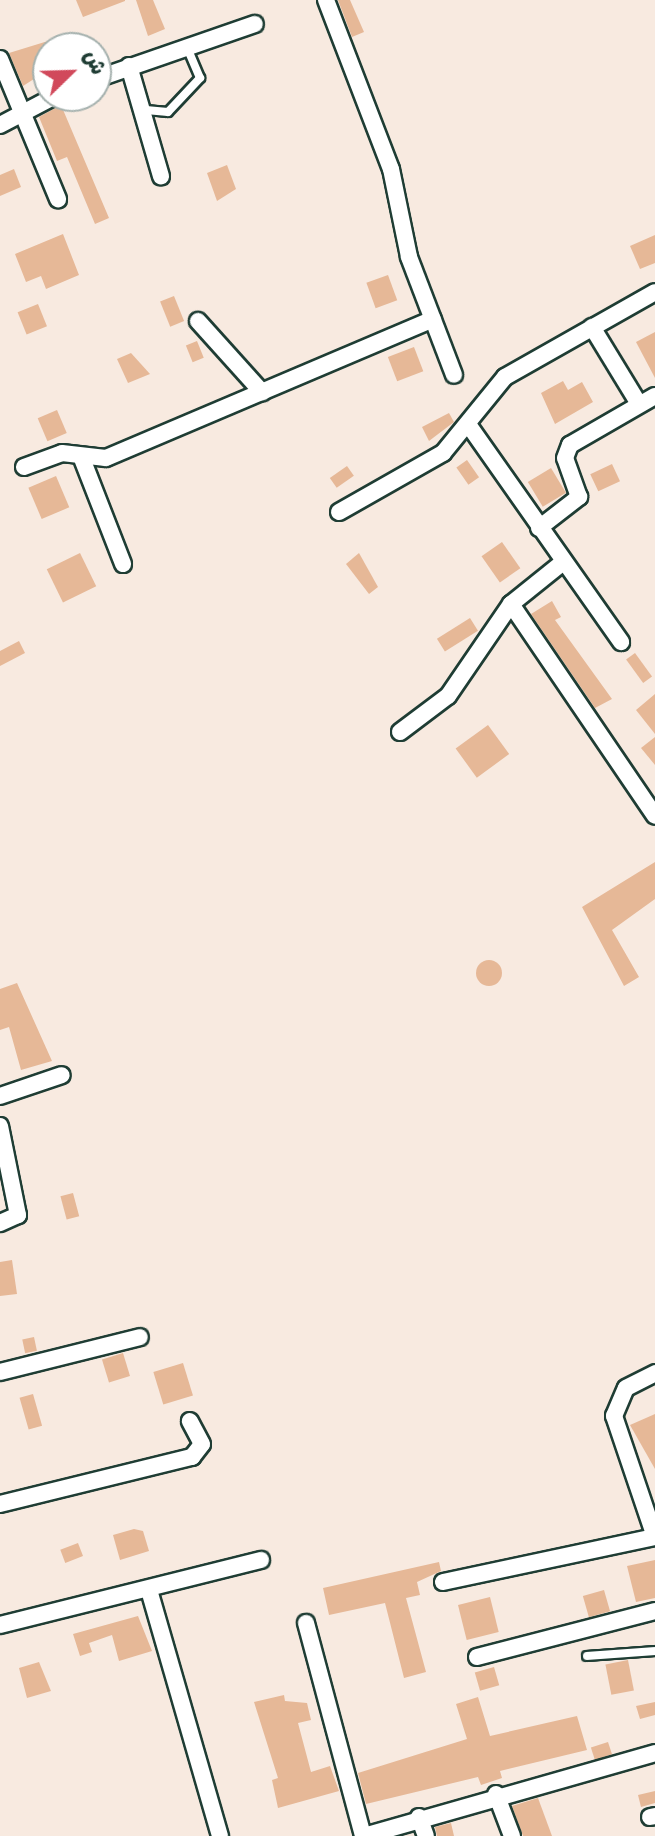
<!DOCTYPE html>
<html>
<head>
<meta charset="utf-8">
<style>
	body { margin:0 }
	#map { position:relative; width:655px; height:1836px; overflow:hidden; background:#f8eae0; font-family:"Gochi Hand","Playpen Sans Arabic",sans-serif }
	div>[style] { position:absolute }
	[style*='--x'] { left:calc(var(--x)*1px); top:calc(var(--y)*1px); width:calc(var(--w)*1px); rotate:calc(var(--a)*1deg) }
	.building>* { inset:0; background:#e6b897; transform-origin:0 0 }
	.round { border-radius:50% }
	.roads { filter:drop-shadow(2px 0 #1f3d34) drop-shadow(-2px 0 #1f3d34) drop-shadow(0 2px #1f3d34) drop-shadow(0 -2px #1f3d34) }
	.lane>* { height:8px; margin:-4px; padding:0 4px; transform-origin:4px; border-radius:4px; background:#fff }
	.street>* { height:16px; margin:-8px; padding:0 8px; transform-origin:8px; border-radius:8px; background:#fff }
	span { translate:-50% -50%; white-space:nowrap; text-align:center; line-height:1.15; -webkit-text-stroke:8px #fff; paint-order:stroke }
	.north { position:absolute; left:32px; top:32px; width:80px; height:80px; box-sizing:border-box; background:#fff; border:2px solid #a5b1ae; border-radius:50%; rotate:67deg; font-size:22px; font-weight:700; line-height:32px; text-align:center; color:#1f3d34 }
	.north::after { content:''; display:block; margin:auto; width:28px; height:36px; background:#d1495b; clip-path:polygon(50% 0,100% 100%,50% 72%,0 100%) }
</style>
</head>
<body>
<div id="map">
	<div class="building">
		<div style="clip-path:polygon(76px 0,125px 0,125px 1px,83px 17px)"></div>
		<div style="clip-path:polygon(136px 0,153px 0,165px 29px,148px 36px)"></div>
		<div style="clip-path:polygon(338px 0,350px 0,364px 32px,352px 37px)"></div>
		<div style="clip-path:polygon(48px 41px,48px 70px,23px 86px,9px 53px)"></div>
		<div style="clip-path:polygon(61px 105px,109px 218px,95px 224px,67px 157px,57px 161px,39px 117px)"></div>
		<div style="clip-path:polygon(227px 165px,236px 189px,217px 201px,207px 173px)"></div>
		<div style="clip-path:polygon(14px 169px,21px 187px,0 196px,0 175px)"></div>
		<div style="clip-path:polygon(63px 234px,79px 275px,46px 289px,41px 276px,26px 282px,15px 254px)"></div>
		<div style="clip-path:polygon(655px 235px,655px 263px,640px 269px,630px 246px)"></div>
		<div style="left:388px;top:275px;width:27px;height:23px;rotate:70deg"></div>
		<div style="left:174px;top:296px;width:27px;height:15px;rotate:68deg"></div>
		<div style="left:38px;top:304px;width:24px;height:22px;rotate:68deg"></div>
		<div style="clip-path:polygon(655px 332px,655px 378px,636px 342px)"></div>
		<div style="left:197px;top:341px;width:18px;height:12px;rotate:68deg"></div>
		<div style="left:414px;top:347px;width:26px;height:28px;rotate:69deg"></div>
		<div style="clip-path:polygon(131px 353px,150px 374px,128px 383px,117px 359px)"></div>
		<div style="clip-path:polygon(563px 381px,568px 390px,582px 382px,593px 402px,555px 424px,541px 393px)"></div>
		<div style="left:57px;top:410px;width:25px;height:21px;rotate:67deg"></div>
		<div style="clip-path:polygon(449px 413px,454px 422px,429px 441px,422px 427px)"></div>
		<div style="left:467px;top:460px;width:21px;height:13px;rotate:55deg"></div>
		<div style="left:612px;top:464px;width:19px;height:24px;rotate:65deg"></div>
		<div style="left:347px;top:466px;width:12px;height:21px;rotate:55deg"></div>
		<div style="left:551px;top:468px;width:29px;height:27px;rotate:59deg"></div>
		<div style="left:56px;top:476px;width:34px;height:30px;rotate:67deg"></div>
		<div style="left:502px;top:542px;width:32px;height:25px;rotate:55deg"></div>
		<div style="left:80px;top:553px;width:37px;height:37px;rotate:64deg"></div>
		<div style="clip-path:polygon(359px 553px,378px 587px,369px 594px,346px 564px)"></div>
		<div style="clip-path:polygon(552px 601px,561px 617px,555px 620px,612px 699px,595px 708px,531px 614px)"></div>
		<div style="left:470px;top:618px;width:15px;height:39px;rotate:58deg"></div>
		<div style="clip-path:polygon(19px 641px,25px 653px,0 666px,0 651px)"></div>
		<div style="left:635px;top:653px;width:29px;height:11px;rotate:54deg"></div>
		<div style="clip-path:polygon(655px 694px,655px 734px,636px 710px)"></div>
		<div style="left:488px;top:725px;width:36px;height:40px;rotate:54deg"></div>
		<div style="clip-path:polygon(655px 737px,655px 765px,641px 748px)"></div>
		<div style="clip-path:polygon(655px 862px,655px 899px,612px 930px,639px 977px,624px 986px,582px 907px)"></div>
		<div class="round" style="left:476px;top:960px;width:26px;height:26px"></div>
		<div style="clip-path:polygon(17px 983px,52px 1061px,21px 1070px,9px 1027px,0 1030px,0 989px)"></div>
		<div style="left:73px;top:1193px;width:24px;height:13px;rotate:75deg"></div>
		<div style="clip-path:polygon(12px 1260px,17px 1294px,0 1296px,0 1262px)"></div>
		<div style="left:34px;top:1337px;width:14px;height:12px;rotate:78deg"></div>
		<div style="left:123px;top:1353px;width:24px;height:22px;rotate:73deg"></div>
		<div style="left:183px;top:1363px;width:34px;height:31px;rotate:73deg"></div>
		<div style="left:33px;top:1394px;width:33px;height:14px;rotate:74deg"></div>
		<div style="clip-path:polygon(655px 1414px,655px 1469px,630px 1425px)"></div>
		<div style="clip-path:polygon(134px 1529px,143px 1531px,149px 1551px,120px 1560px,113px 1535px)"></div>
		<div style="left:78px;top:1543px;width:14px;height:19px;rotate:69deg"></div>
		<div style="clip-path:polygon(655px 1560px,655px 1598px,636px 1602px,627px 1566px)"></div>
		<div style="clip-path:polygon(439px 1562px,441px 1571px,417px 1582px,420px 1595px,406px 1598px,426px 1672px,404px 1678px,385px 1603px,329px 1615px,323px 1588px)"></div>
		<div style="left:604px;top:1590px;width:22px;height:22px;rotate:74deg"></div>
		<div style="left:490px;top:1597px;width:36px;height:33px;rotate:76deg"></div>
		<div style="clip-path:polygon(138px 1616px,152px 1651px,119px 1661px,112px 1635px,89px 1643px,92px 1652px,80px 1656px,73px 1634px)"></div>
		<div style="left:628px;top:1660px;width:31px;height:23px;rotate:79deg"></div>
		<div style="clip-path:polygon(39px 1662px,51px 1691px,27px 1698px,19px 1668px)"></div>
		<div style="left:494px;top:1667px;width:19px;height:20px;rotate:74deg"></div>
		<div style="clip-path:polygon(284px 1695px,285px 1701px,307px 1703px,311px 1720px,298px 1723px,311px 1772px,330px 1766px,339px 1791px,278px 1808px,272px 1780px,278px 1778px,254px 1702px)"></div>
		<div style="clip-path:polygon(478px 1697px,490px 1736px,577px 1716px,587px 1750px,500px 1771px,502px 1778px,481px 1785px,478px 1777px,366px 1804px,358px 1773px,467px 1739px,456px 1704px)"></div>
		<div style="clip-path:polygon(655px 1702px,655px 1715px,640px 1719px,636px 1706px)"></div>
		<div style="left:608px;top:1742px;width:13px;height:18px;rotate:72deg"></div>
		<div style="clip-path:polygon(655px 1791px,655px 1803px,641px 1807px,638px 1795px)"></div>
		<div style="clip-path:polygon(538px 1798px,552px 1836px,523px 1836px,512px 1806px)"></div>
		<div style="clip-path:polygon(451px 1823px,454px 1836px,437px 1836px,435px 1827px)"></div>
	</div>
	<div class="roads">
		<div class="lane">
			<div style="--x:146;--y:110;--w:22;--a:5"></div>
			<div style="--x:168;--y:112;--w:47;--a:-46.7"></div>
			<div style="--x:200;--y:78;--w:36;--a:-113"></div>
			<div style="--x:587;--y:1656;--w:68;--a:-4.2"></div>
		</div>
		<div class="street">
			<div style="--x:326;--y:0;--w:181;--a:69"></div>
			<div style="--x:391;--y:169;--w:90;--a:78.4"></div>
			<div style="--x:409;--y:257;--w:126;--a:69.1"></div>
			<div style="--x:0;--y:59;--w:152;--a:67.5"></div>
			<div style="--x:129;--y:66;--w:115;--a:73.8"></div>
			<div style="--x:96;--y:79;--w:168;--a:-19.1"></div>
			<div style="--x:0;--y:125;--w:62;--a:-27.8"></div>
			<div style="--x:198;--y:321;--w:96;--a:48"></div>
			<div style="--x:592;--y:327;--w:90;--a:58.6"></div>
			<div style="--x:470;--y:427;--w:263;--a:54.9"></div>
			<div style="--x:81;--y:456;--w:116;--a:68.7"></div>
			<div style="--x:24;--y:467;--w:40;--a:-20.2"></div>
			<div style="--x:62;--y:453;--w:44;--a:6.5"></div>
			<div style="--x:106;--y:458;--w:355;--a:-23"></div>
			<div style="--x:339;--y:512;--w:120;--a:-29.6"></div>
			<div style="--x:443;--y:453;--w:98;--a:-50.8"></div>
			<div style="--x:505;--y:377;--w:172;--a:-29.5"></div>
			<div style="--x:539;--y:528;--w:51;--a:-37.8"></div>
			<div style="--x:579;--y:497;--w:41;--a:-109.7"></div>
			<div style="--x:565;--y:458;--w:14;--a:-69"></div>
			<div style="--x:570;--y:445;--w:98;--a:-30"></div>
			<div style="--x:511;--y:604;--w:256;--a:55.8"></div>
			<div style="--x:400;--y:732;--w:60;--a:-36.9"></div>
			<div style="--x:448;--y:696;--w:112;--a:-55.6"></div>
			<div style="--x:511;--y:604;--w:65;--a:-38.8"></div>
			<div style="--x:0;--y:1096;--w:65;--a:-18.7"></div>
			<div style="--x:0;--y:1126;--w:91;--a:78.6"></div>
			<div style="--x:18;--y:1215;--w:20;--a:156"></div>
			<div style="--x:0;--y:1372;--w:144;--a:-14"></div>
			<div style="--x:0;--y:1504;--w:198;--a:-13.8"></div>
			<div style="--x:192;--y:1457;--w:16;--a:-52"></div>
			<div style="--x:202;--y:1444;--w:26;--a:-118"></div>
			<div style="--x:655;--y:1537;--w:128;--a:-108.7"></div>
			<div style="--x:614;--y:1416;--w:30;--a:-67"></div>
			<div style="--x:626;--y:1388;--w:33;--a:-27"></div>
			<div style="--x:443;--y:1582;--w:217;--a:-12"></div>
			<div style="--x:149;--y:1590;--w:256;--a:73.9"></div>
			<div style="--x:306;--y:1623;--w:220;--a:75"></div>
			<div style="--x:0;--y:1625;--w:269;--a:-14"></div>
			<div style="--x:477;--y:1657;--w:184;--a:-14.5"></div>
			<div style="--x:496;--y:1794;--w:45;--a:69.1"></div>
			<div style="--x:419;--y:1817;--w:20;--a:70"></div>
			<div style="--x:650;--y:1817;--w:5;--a:-11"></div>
			<div style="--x:364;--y:1836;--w:303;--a:-15.9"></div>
		</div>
	</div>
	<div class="north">ش</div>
</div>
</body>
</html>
